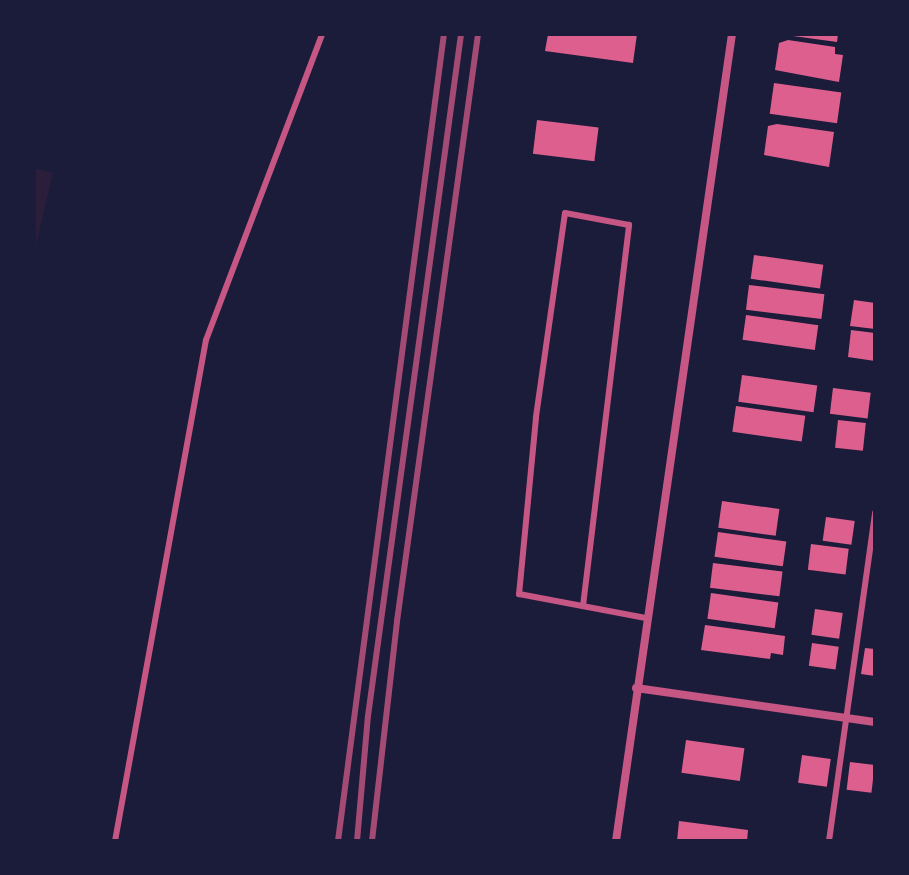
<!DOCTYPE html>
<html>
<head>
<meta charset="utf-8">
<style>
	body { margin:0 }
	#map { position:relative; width:909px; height:875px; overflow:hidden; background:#1b1b3a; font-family:"PT Sans",sans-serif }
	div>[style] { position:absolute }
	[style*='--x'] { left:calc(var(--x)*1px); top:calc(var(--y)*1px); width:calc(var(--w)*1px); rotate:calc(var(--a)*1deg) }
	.green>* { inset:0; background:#2a1e3b }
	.building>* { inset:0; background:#dd5f8e; transform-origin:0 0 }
	.service>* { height:6px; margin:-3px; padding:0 3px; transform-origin:3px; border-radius:3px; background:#c65784 }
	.minor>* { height:8px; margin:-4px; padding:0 4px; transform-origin:4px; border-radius:4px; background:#c65784 }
	.rail>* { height:6px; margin:-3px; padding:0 3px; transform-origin:3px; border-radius:3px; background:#a44b75 }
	span { translate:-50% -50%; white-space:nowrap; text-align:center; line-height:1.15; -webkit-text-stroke:6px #1b1b3a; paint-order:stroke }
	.frame { position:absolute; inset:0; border:36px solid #1b1b3a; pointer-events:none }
</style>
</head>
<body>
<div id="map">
	<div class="green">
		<div style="clip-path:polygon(34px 168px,53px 173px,34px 254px)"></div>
	</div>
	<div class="building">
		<div style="clip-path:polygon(548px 34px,637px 34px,633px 63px,545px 51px)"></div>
		<div style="clip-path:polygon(793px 34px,838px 34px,837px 42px,793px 36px)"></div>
		<div style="clip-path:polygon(788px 40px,835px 47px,835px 54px,843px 55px,839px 82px,775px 70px,779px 43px)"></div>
		<div style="left:774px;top:83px;width:68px;height:31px;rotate:8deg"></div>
		<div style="left:537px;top:120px;width:62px;height:34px;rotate:7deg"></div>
		<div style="clip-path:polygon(777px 124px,834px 132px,829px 167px,764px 155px,768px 126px)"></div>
		<div style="left:754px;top:255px;width:70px;height:24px;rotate:8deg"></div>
		<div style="left:749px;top:285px;width:76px;height:25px;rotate:7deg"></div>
		<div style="clip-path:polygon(854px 300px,875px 303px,875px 329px,850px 326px)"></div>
		<div style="left:746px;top:315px;width:73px;height:25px;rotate:8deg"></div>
		<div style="clip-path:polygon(851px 330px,875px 333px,875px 361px,848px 357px)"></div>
		<div style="left:742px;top:375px;width:76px;height:27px;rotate:8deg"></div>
		<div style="left:833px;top:388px;width:38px;height:26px;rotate:7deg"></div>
		<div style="left:736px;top:406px;width:70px;height:26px;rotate:8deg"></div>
		<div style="left:838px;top:420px;width:28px;height:28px;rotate:6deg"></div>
		<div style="left:722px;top:501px;width:58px;height:27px;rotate:8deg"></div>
		<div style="left:826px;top:517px;width:29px;height:24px;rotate:8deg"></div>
		<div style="left:718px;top:532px;width:69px;height:25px;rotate:8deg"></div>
		<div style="left:811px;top:544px;width:38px;height:26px;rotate:7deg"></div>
		<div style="left:713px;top:563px;width:70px;height:25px;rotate:7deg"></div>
		<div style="left:711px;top:593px;width:68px;height:26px;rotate:8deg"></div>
		<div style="left:815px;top:609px;width:28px;height:26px;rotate:8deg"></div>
		<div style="clip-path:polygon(705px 625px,785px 636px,783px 655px,771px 653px,770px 659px,701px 650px)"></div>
		<div style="left:812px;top:643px;width:27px;height:23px;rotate:8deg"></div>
		<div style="clip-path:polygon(865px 648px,875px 649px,875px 676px,861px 674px)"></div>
		<div style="left:686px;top:740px;width:59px;height:33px;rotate:8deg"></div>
		<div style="left:802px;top:755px;width:29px;height:28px;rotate:8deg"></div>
		<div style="left:850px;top:762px;width:25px;height:28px;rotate:7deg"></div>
		<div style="clip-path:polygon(679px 821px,748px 830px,747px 841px,677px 841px)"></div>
	</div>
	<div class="service">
		<div style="--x:583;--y:606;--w:384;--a:-83.1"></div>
		<div style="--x:629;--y:225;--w:65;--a:-169.4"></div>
		<div style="--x:565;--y:213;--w:207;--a:98.1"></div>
		<div style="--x:536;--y:418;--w:177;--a:95.5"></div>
		<div style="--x:519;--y:594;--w:129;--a:10.7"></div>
		<div style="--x:115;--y:841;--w:509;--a:-79.71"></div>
		<div style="--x:206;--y:340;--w:327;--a:-69.2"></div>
		<div style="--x:829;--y:841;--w:332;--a:-82"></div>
	</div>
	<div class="minor">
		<div style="--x:636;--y:688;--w:241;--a:8.1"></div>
		<div style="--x:616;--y:841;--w:815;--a:-81.82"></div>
	</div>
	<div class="rail">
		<div style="--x:338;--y:841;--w:814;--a:-82.52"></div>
		<div style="--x:357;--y:841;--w:125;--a:-85"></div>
		<div style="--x:368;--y:716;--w:688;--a:-82.23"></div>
		<div style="--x:372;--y:841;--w:221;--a:-83.5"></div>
		<div style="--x:397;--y:621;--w:593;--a:-82.14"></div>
	</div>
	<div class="frame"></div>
</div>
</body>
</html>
